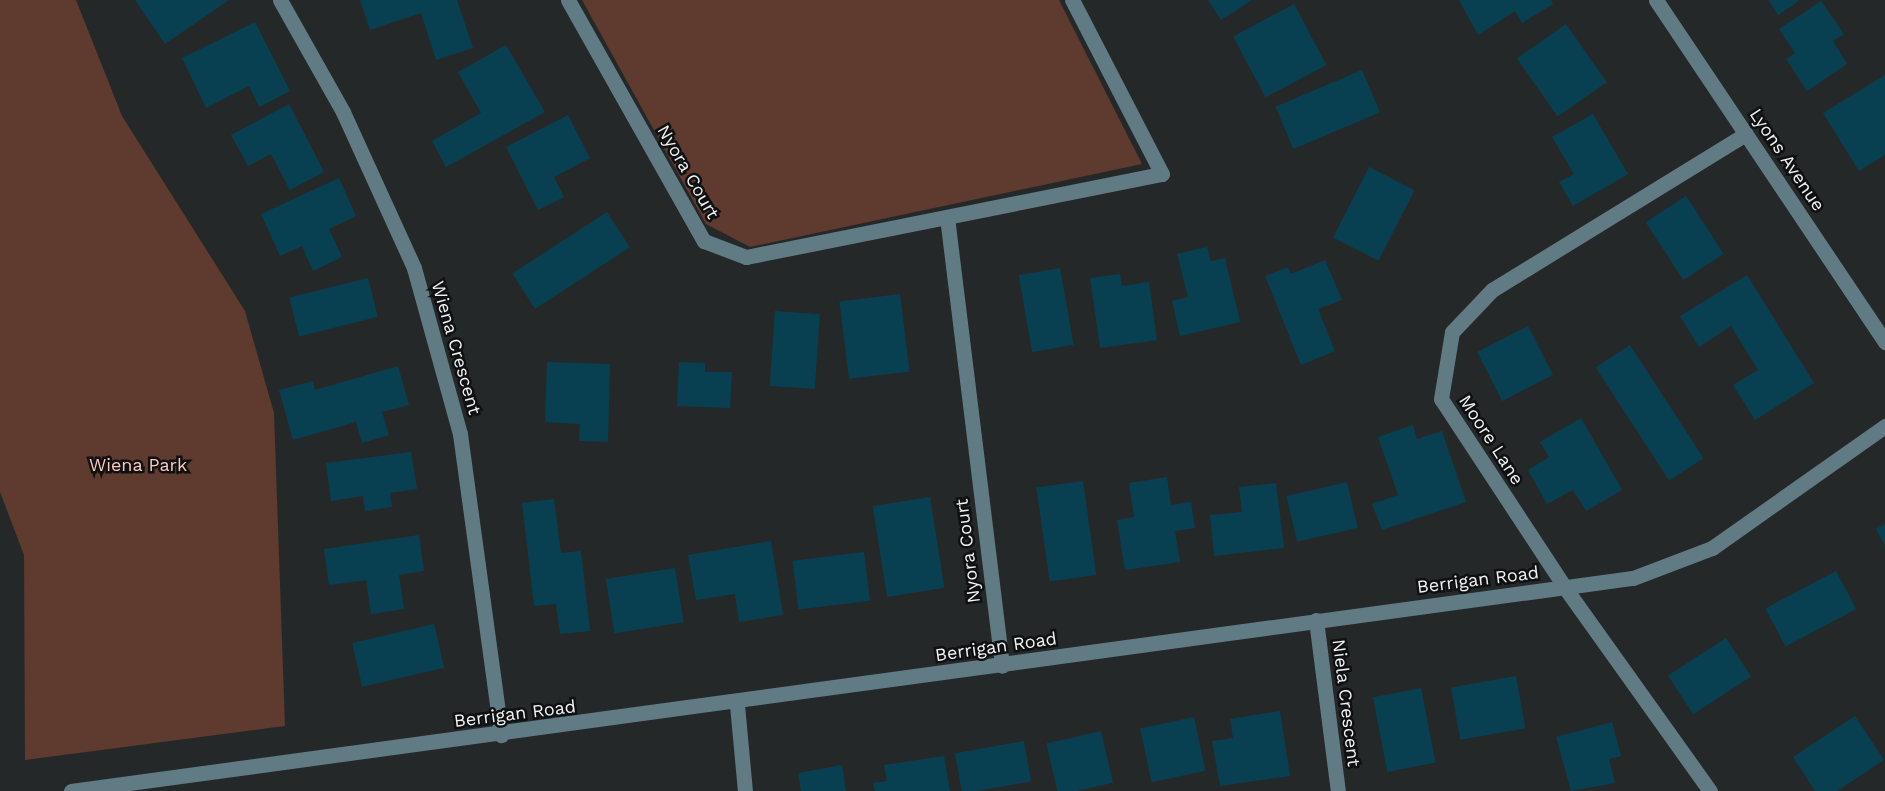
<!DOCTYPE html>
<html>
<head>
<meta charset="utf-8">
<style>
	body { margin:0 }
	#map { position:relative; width:1885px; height:791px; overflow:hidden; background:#252829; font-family:"Work Sans",sans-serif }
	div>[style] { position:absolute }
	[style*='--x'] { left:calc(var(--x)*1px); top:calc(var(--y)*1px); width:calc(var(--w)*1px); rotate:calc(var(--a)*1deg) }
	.green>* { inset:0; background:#5e3a2f }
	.building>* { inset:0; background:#094051; transform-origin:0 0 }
	.minor>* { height:15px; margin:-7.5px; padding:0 7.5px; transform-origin:7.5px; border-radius:7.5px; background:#617b85 }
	span { translate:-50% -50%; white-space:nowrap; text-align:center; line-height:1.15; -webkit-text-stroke:5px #0f1011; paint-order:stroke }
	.street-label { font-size:18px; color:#f1f3f4 }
	.park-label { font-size:18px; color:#fecaba }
</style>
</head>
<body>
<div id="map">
	<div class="green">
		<div style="clip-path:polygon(0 0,76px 0,122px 116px,245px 311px,274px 413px,285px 726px,25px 760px,24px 555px,0 492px)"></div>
		<div style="clip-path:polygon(582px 0,1059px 0,1142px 164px,750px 247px,706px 224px)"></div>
	</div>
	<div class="building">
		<div style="clip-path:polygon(135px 0,229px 0,165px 44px)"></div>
		<div style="clip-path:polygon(360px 0,457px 0,473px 48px,436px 60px,421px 13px,370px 30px)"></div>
		<div style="clip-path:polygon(1208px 0,1252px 0,1221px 20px)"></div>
		<div style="clip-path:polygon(1459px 0,1551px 0,1553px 4px,1522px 23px,1515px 11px,1478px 35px)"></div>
		<div style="clip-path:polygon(1768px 0,1800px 0,1778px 15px)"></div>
		<div style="clip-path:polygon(1821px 1px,1844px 34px,1833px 41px,1847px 64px,1807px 91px,1786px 59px,1795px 53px,1779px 29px)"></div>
		<div style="left:1294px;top:4px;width:69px;height:69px;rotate:62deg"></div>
		<div style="clip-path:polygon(255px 22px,290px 91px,259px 107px,249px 86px,206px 108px,182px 58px)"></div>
		<div style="left:1566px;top:24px;width:71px;height:60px;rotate:55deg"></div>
		<div style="clip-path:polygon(506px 45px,545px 112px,446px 167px,432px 141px,481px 113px,458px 72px)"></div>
		<div style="left:1362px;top:70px;width:46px;height:94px;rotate:67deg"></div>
		<div style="clip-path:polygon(1885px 75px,1885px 155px,1859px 171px,1823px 113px)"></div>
		<div style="clip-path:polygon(289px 104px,324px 172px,290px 190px,271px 154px,248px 166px,231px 135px)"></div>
		<div style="clip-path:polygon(1593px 114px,1628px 174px,1573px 206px,1559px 182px,1574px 174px,1552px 137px)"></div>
		<div style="clip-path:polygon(568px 115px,590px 158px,554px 177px,564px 197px,538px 210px,506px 147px)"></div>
		<div style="left:1369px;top:167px;width:51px;height:79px;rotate:27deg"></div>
		<div style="clip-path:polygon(339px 178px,356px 216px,329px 229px,342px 257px,313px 271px,302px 246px,280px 256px,261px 214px)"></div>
		<div style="left:1686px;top:196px;width:69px;height:48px;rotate:57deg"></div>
		<div style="left:607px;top:212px;width:42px;height:113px;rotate:57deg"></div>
		<div style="clip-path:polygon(1207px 247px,1211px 261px,1225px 258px,1240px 322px,1180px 336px,1172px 301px,1188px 297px,1177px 254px)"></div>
		<div style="clip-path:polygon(1325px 260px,1342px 300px,1318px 309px,1335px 351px,1301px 365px,1265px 276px,1288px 267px,1291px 274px)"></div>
		<div style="left:1060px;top:268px;width:78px;height:42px;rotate:80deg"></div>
		<div style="clip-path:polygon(1120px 274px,1122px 286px,1149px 282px,1157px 340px,1100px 348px,1090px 278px)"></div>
		<div style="clip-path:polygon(1747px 275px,1814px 383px,1755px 420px,1733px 385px,1758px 370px,1731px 326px,1699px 347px,1680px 316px)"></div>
		<div style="left:368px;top:278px;width:40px;height:81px;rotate:76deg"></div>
		<div style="left:900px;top:294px;width:78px;height:61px;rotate:83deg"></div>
		<div style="left:775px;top:311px;width:45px;height:75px;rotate:4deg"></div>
		<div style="left:1528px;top:326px;width:55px;height:57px;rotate:63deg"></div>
		<div style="left:1630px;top:345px;width:135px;height:41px;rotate:57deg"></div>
		<div style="clip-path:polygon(547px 362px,610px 364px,608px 442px,579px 441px,580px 424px,545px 422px)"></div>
		<div style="clip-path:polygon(679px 362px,705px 363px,705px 372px,732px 372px,730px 408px,677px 406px)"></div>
		<div style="clip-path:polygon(398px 366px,409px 405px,382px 412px,389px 435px,362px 443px,356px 422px,293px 440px,279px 390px,313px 381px,315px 390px)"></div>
		<div style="clip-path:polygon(1581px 418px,1622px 490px,1586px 511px,1573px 490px,1547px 504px,1528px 470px,1549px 457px,1540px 442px)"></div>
		<div style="clip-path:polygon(1413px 425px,1417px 439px,1442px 431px,1466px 502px,1382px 530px,1372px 504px,1398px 495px,1378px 437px)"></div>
		<div style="clip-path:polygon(411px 452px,417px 489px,390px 493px,392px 507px,365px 511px,363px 496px,331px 501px,326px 463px)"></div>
		<div style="clip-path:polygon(1167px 477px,1171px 505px,1191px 502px,1195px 528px,1175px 531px,1180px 562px,1125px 570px,1117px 520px,1134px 517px,1129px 483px)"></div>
		<div style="left:1083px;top:481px;width:95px;height:47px;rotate:82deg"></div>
		<div style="left:1347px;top:482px;width:47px;height:62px;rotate:77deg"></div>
		<div style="clip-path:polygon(1276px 483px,1284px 548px,1214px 556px,1210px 515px,1242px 512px,1239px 487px)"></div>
		<div style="left:930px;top:497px;width:92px;height:58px;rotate:81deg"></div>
		<div style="clip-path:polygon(554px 499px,561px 553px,581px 551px,590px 631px,560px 634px,556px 604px,534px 606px,522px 503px)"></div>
		<div style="clip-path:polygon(1885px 524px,1885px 546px,1876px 529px)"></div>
		<div style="clip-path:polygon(419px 535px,424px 571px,399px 575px,404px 609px,371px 614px,366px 580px,329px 585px,324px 549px)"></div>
		<div style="clip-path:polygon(771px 541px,783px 615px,739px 622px,735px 594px,696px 600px,688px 555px)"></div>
		<div style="left:864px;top:552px;width:49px;height:72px;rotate:83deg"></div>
		<div style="left:675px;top:568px;width:55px;height:70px;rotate:81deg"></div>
		<div style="left:1836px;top:571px;width:43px;height:80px;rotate:62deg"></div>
		<div style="left:434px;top:624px;width:45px;height:84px;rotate:77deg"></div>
		<div style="left:1726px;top:638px;width:46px;height:69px;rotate:57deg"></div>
		<div style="left:1516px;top:676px;width:53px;height:66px;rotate:80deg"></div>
		<div style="left:1421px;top:688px;width:76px;height:49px;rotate:79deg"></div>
		<div style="clip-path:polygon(1280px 711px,1290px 776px,1220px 786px,1212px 741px,1233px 738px,1230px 719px)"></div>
		<div style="clip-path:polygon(1855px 716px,1884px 760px,1837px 791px,1815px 791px,1793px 757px)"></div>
		<div style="left:1194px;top:717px;width:55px;height:55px;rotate:78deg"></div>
		<div style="clip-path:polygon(1612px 722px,1621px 756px,1609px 759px,1615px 783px,1571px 791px,1556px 737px)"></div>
		<div style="left:1101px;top:731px;width:53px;height:56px;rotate:77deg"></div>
		<div style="left:1024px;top:741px;width:41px;height:70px;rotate:80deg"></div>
		<div style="clip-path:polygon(944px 756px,950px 791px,875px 791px,873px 783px,887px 781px,884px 765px)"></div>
		<div style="clip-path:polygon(842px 765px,846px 791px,801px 791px,798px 773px)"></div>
	</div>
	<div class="minor">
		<div style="--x:280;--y:0;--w:129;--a:60.6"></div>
		<div style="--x:343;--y:112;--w:171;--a:65.5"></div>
		<div style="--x:414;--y:268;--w:172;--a:74.5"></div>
		<div style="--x:460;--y:434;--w:304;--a:82.2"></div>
		<div style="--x:568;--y:0;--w:277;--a:60.6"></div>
		<div style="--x:704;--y:241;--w:45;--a:20.9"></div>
		<div style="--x:746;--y:257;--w:424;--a:-11.3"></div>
		<div style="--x:1162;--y:174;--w:196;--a:-117.3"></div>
		<div style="--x:1656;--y:0;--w:412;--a:56.2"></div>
		<div style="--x:947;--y:217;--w:452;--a:83"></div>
		<div style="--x:1316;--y:620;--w:172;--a:82.7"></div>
		<div style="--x:737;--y:705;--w:86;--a:84.7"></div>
		<div style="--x:71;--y:791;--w:1576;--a:-7.77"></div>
		<div style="--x:1633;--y:578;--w:85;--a:-20.8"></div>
		<div style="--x:1712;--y:548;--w:212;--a:-35.2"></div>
		<div style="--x:1710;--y:791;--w:248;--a:-125.5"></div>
		<div style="--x:1566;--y:589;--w:227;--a:-123.3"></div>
		<div style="--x:1441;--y:399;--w:68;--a:-80.7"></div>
		<div style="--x:1452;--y:332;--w:58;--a:-46.4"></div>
		<div style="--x:1492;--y:290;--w:298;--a:-31.6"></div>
	</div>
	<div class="street-label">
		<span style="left:1787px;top:160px;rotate:56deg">Lyons Avenue</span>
		<span style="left:688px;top:172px;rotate:60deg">Nyora Court</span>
		<span style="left:456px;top:348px;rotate:74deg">Wiena Crescent</span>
		<span style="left:1491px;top:440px;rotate:57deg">Moore Lane</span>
		<span style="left:968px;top:551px;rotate:-97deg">Nyora Court</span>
		<span style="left:1478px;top:580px;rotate:-7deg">Berrigan Road</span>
		<span style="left:996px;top:647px;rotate:-8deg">Berrigan Road</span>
		<span style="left:1346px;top:703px;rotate:83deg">Niela Crescent</span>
		<span style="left:515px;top:714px;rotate:-7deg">Berrigan Road</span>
	</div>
	<div class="park-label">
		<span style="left:138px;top:465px">Wiena Park</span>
	</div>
</div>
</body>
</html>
